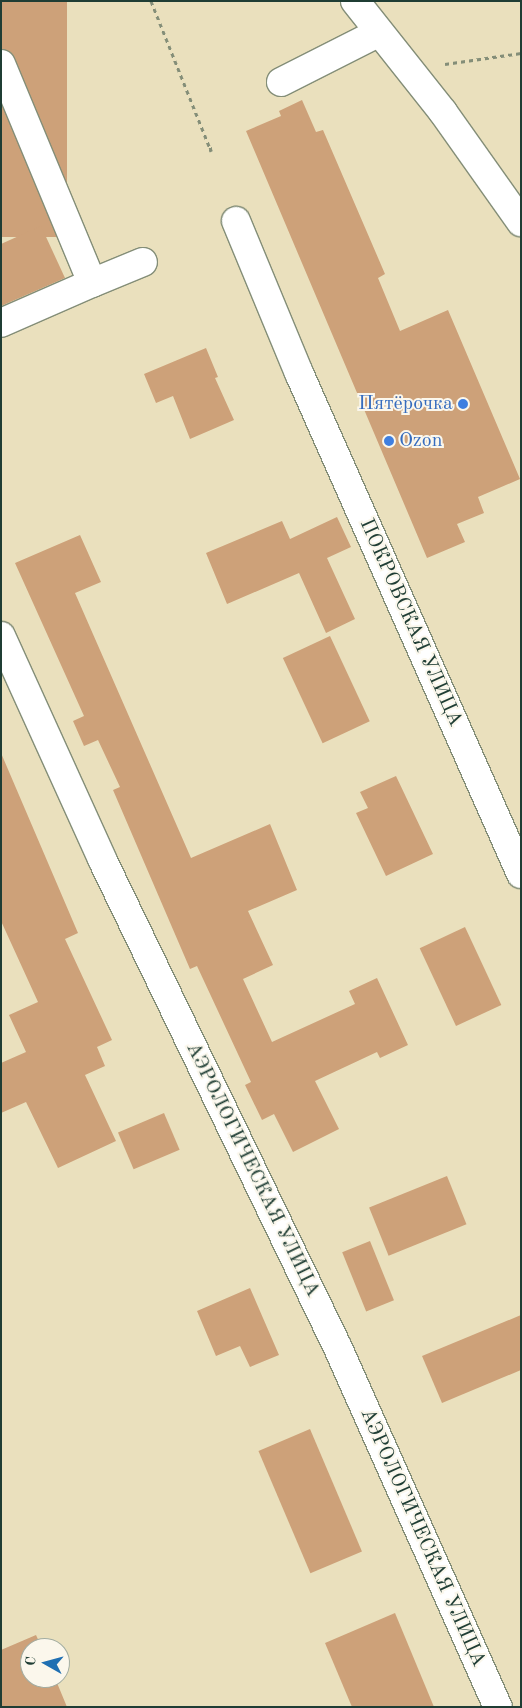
<!DOCTYPE html>
<html>
<head>
<meta charset="utf-8">
<style>
	body { margin:0 }
	#map { position:relative; width:522px; height:1708px; overflow:hidden; background:#eae0bd; font-family:"Old Standard TT",serif }
	div>[style] { position:absolute }
	[style*='--x'] { left:calc(var(--x)*1px); top:calc(var(--y)*1px); width:calc(var(--w)*1px); rotate:calc(var(--a)*1deg) }
	.building>* { inset:0; background:#cda179; transform-origin:0 0 }
	.path>* { height:3px; margin-top:-1.5px; transform-origin:0; background:repeating-linear-gradient(90deg,#848e78 0 4px,transparent 0 8px) }
	.roads { filter:drop-shadow(1px 0 #848e78) drop-shadow(-1px 0 #848e78) drop-shadow(0 1px #848e78) drop-shadow(0 -1px #848e78) }
	.minor>* { height:28px; margin:-14px; padding:0 14px; transform-origin:14px; border-radius:14px; background:#fff }
	.dots>* { width:14px; height:14px; translate:-50% -50%; box-sizing:border-box; border:2px solid #fbf7ec; border-radius:50% }
	span { translate:-50% -50%; white-space:nowrap; text-align:center; line-height:1.15; -webkit-text-stroke:4px #fbf7ec; paint-order:stroke }
	.shop-label { font-size:20px; color:#366cbe }
	.right { translate:-100% -50%; text-align:right }
	.left { translate:0 -50%; text-align:left }
	.street-label { font-size:20px; color:#1f3d34 }
	.frame { position:absolute; inset:0; border:2px solid #1f3d34; pointer-events:none }
	.north { position:absolute; left:20px; top:1638px; width:50px; height:50px; box-sizing:border-box; background:#fbf7ec; border:1px solid #a3ada2; border-radius:50%; rotate:277deg; font-size:14px; font-weight:700; line-height:20px; text-align:center; color:#1f3d34 }
	.north::after { content:''; display:block; margin:auto; width:18px; height:22px; background:#1f6fb2; clip-path:polygon(50% 0,100% 100%,50% 72%,0 100%) }
</style>
</head>
<body>
<div id="map">
	<div class="building">
		<div style="left:1px;top:1px;width:66px;height:236px"></div>
		<div style="clip-path:polygon(302px 100px,316px 132px,323px 130px,385px 274px,378px 278px,400px 331px,448px 310px,520px 479px,478px 497px,484px 513px,457px 524px,465px 542px,427px 558px,246px 131px,281px 116px,279px 111px)"></div>
		<div style="clip-path:polygon(41px 226px,65px 278px,1px 306px,1px 244px)"></div>
		<div style="clip-path:polygon(206px 348px,218px 377px,215px 378px,234px 420px,190px 439px,173px 396px,156px 403px,144px 374px)"></div>
		<div style="clip-path:polygon(337px 517px,351px 547px,327px 558px,355px 619px,326px 633px,299px 573px,227px 604px,206px 553px,282px 521px,290px 539px)"></div>
		<div style="clip-path:polygon(80px 535px,101px 582px,75px 593px,191px 858px,270px 824px,297px 890px,248px 911px,273px 965px,243px 979px,272px 1042px,355px 1004px,349px 991px,377px 978px,408px 1045px,380px 1058px,377px 1052px,315px 1081px,339px 1129px,293px 1152px,274px 1114px,262px 1120px,245px 1085px,251px 1082px,197px 966px,190px 969px,113px 790px,120px 787px,98px 740px,84px 746px,73px 721px,84px 716px,15px 563px)"></div>
		<div style="left:330px;top:636px;width:94px;height:52px;rotate:65deg"></div>
		<div style="clip-path:polygon(1px 753px,78px 933px,65px 939px,112px 1040px,97px 1047px,105px 1066px,85px 1075px,116px 1141px,58px 1168px,26px 1102px,1px 1113px,1px 1063px,26px 1052px,9px 1015px,38px 1002px,1px 921px)"></div>
		<div style="clip-path:polygon(396px 776px,433px 854px,386px 876px,356px 813px,368px 808px,360px 792px)"></div>
		<div style="left:465px;top:927px;width:86px;height:50px;rotate:65deg"></div>
		<div style="left:164px;top:1113px;width:40px;height:50px;rotate:67deg"></div>
		<div style="left:447px;top:1176px;width:52px;height:84px;rotate:68deg"></div>
		<div style="left:370px;top:1241px;width:64px;height:30px;rotate:68deg"></div>
		<div style="clip-path:polygon(250px 1288px,279px 1355px,250px 1367px,240px 1346px,216px 1356px,197px 1311px)"></div>
		<div style="clip-path:polygon(521px 1315px,521px 1370px,442px 1403px,422px 1356px)"></div>
		<div style="left:310px;top:1429px;width:133px;height:56px;rotate:67deg"></div>
		<div style="clip-path:polygon(395px 1613px,434px 1707px,352px 1707px,325px 1643px)"></div>
		<div style="clip-path:polygon(36px 1635px,42px 1648px,30px 1648px,30px 1678px,55px 1678px,67px 1707px,1px 1707px,1px 1650px)"></div>
	</div>
	<div class="path">
		<div style="--x:151;--y:1;--w:162;--a:68.2"></div>
		<div style="--x:211;--y:151;--w:5;--a:-101"></div>
		<div style="--x:445;--y:64;--w:77;--a:-8.2"></div>
	</div>
	<div class="roads">
		<div class="minor">
			<div style="--x:355;--y:1;--w:142;--a:51.6"></div>
			<div style="--x:443;--y:112;--w:135;--a:54.7"></div>
			<div style="--x:1;--y:64;--w:237;--a:67.4"></div>
			<div style="--x:92;--y:283;--w:99;--a:156.3"></div>
			<div style="--x:281;--y:82;--w:109;--a:-26.8"></div>
			<div style="--x:236;--y:221;--w:165;--a:67.5"></div>
			<div style="--x:299;--y:373;--w:548;--a:66.1"></div>
			<div style="--x:92;--y:283;--w:55;--a:-22.4"></div>
			<div style="--x:1;--y:636;--w:245;--a:65.6"></div>
			<div style="--x:102;--y:859;--w:543;--a:64.24"></div>
			<div style="--x:338;--y:1348;--w:393;--a:66"></div>
		</div>
	</div>
	<div class="dots">
		<div style="left:463px;top:404px;background:#3f7fe0"></div>
		<div style="left:389px;top:441px;background:#3f7fe0"></div>
	</div>
	<div class="shop-label">
		<span class="right" style="left:453px;top:404px">Пятёрочка</span>
		<span class="left" style="left:399px;top:441px">Ozon</span>
	</div>
	<div class="street-label">
		<span style="left:410px;top:623px;rotate:66deg">ПОКРОВСКАЯ УЛИЦА</span>
		<span style="left:252px;top:1170px;rotate:64deg">АЭРОЛОГИЧЕСКАЯ УЛИЦА</span>
		<span style="left:422px;top:1538px;rotate:66deg">АЭРОЛОГИЧЕСКАЯ УЛИЦА</span>
	</div>
	<div class="frame"></div>
	<div class="north">С</div>
</div>
</body>
</html>
